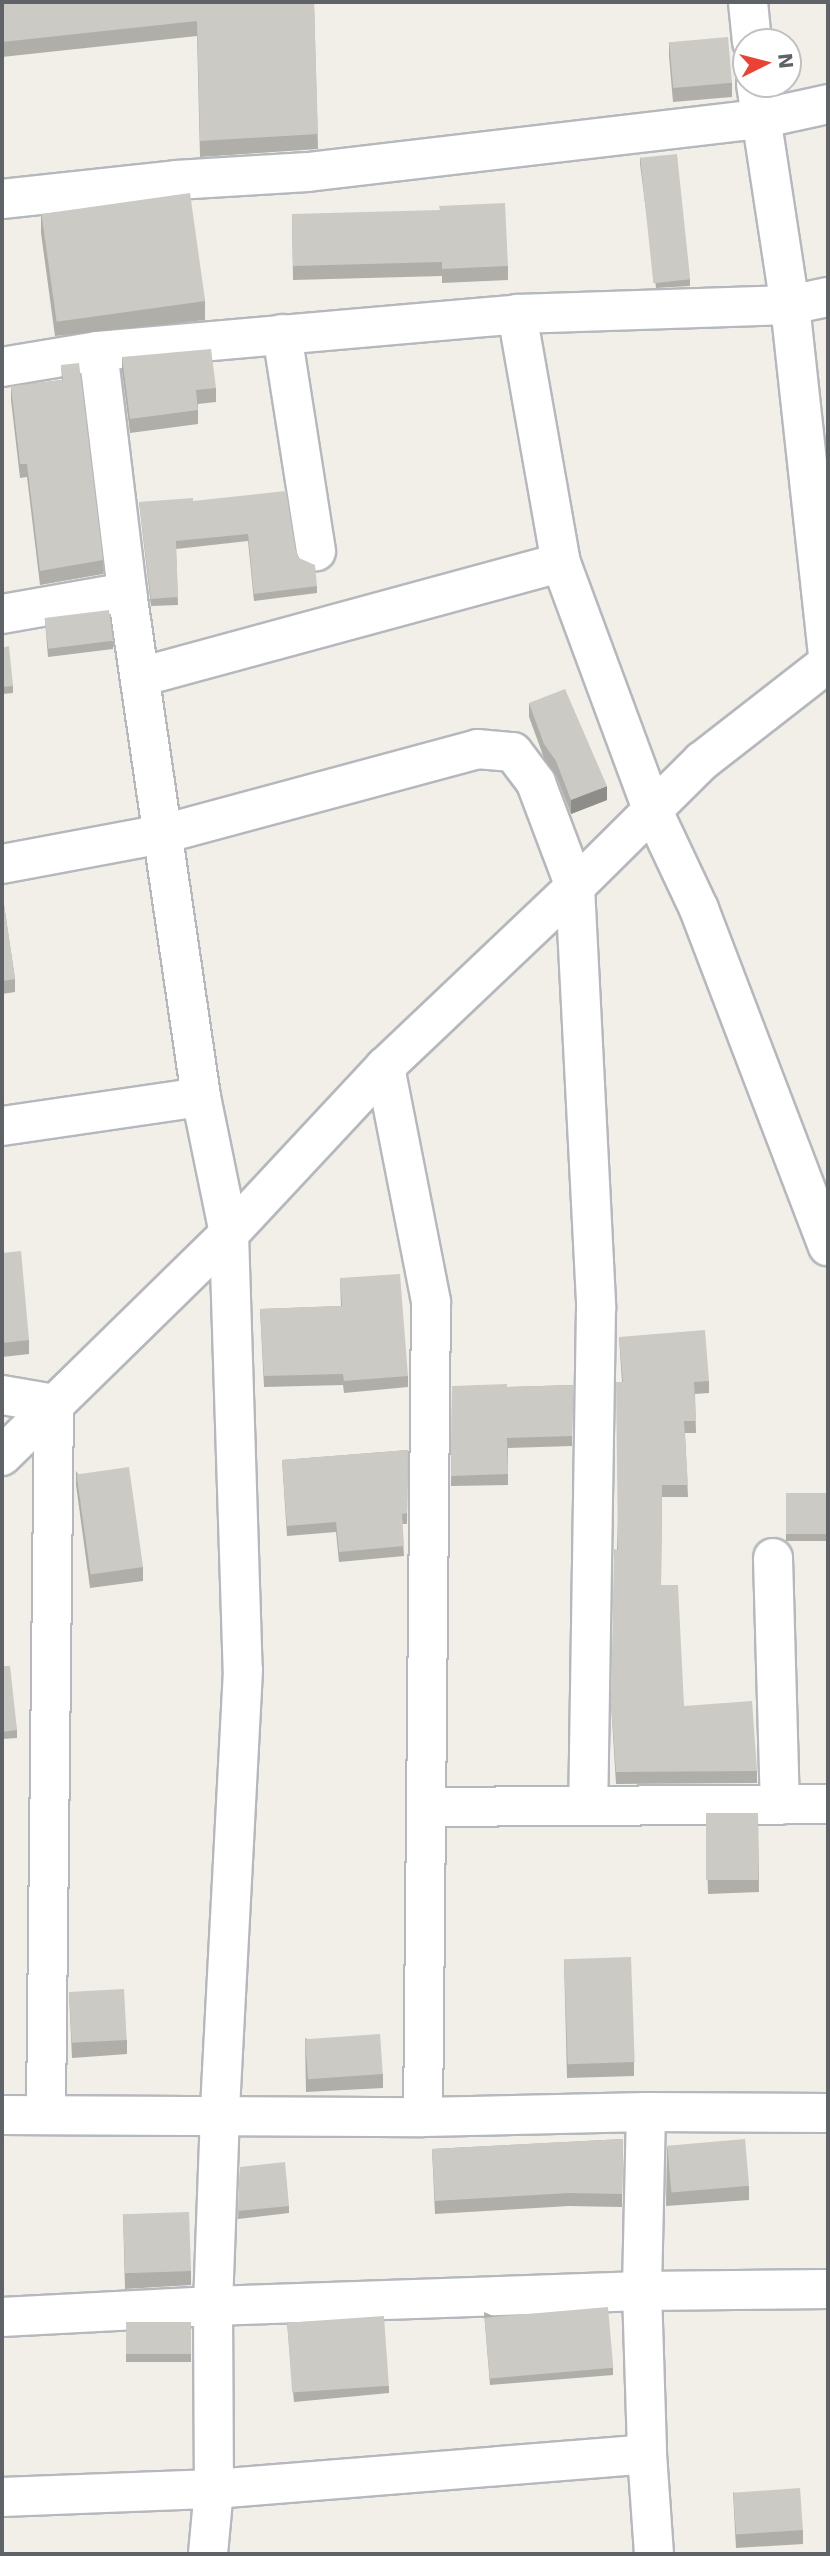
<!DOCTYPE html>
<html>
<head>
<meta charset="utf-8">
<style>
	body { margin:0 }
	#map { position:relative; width:830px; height:2556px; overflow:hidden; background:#f1efe8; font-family:"DejaVu Sans",sans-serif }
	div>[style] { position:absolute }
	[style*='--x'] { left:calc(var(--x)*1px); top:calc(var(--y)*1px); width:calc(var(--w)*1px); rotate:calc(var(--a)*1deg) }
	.roads { filter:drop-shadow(2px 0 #b5b8bc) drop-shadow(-2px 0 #b5b8bc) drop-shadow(0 2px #b5b8bc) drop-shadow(0 -2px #b5b8bc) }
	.street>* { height:38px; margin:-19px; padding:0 19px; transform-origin:19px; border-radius:19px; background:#fff }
	.secondary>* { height:38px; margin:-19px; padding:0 19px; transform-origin:19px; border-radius:19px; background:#fff }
	.wall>* { inset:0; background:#afaea9; transform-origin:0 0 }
	.shaded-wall>* { inset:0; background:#8f8d8a }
	.building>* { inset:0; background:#cccac5; transform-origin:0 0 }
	span { translate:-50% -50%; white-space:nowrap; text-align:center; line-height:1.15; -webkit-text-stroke:7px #fff; paint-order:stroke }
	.frame { position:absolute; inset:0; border:4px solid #5f6368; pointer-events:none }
	.north { position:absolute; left:732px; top:28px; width:70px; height:70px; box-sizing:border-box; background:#fff; border:2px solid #bfc1c3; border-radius:50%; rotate:84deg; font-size:19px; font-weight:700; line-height:28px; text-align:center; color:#5f6368 }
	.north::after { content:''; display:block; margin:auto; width:24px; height:32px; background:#ea4335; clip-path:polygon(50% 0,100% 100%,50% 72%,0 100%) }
</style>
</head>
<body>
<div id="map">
	<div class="roads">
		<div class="street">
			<div style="--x:748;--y:2;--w:40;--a:84.3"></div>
			<div style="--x:756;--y:84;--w:224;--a:81.3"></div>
			<div style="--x:790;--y:305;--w:349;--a:83.8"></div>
			<div style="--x:2;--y:199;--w:175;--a:-6.2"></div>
			<div style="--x:176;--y:180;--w:132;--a:-3.5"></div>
			<div style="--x:308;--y:172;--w:455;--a:-6.7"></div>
			<div style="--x:760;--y:119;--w:70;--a:-12.4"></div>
			<div style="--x:517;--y:314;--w:253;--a:80"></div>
			<div style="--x:561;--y:563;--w:262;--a:69.7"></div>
			<div style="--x:652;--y:809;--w:110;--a:64.8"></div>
			<div style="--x:699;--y:909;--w:361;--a:69.1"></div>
			<div style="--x:282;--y:334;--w:220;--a:81.1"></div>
			<div style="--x:98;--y:351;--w:243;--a:83.1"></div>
			<div style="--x:127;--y:592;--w:510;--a:81.66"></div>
			<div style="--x:201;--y:1097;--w:140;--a:78.4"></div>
			<div style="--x:229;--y:1234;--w:436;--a:88.2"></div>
			<div style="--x:243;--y:1670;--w:445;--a:93"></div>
			<div style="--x:220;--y:2114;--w:192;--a:92.1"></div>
			<div style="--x:213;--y:2306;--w:183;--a:89.7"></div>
			<div style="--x:214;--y:2489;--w:65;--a:95.3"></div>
			<div style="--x:2;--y:367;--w:97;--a:-9.5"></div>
			<div style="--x:98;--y:351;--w:421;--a:-5"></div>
			<div style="--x:517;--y:314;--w:273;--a:-1.9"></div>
			<div style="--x:790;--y:305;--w:39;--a:-12"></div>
			<div style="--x:2;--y:614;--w:127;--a:-10"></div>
			<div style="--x:140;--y:677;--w:436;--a:-15.2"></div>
			<div style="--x:2;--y:864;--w:164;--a:-10.6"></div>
			<div style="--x:163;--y:834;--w:325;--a:-15.1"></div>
			<div style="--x:477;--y:749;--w:36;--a:5"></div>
			<div style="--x:513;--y:752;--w:39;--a:53"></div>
			<div style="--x:536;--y:783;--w:111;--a:69.4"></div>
			<div style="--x:575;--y:887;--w:422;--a:87.1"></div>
			<div style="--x:596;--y:1308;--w:498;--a:90.9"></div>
			<div style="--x:385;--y:1067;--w:239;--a:78.9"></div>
			<div style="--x:431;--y:1302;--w:815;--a:90.56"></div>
			<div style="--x:2;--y:1126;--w:201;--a:-8.3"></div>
			<div style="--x:2;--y:1395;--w:53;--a:9.8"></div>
			<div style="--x:54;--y:1404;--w:710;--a:90.65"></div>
			<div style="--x:773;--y:1558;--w:247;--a:88.4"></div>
			<div style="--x:426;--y:1807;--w:402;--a:-0.4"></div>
			<div style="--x:646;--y:2112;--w:179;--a:91.3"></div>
			<div style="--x:642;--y:2291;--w:163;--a:88.2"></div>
			<div style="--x:647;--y:2454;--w:100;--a:86"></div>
			<div style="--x:2;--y:2115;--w:421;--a:0.3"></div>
			<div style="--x:423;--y:2117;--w:223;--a:-1.3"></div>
			<div style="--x:646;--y:2112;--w:182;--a:0.3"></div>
			<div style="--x:2;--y:2317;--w:211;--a:-3"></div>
			<div style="--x:213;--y:2306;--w:429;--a:-2"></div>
			<div style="--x:642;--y:2291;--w:186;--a:-0.6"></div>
			<div style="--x:2;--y:2497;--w:212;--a:-2.2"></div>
			<div style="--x:214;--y:2489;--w:434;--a:-4.6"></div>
		</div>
		<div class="secondary">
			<div style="--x:2;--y:1456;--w:318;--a:-44.4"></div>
			<div style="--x:229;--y:1234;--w:229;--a:-47"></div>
			<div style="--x:385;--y:1067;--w:262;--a:-43.5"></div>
			<div style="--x:575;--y:887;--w:179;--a:-44.8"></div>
			<div style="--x:702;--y:761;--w:160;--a:-37.9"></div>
		</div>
	</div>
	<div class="wall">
		<div style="clip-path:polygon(2px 2px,314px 2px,318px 149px,200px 157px,197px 36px,2px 57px)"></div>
		<div style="clip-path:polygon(669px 42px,732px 83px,732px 97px,673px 102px,669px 56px)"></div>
		<div style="clip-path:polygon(640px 157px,690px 279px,690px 286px,656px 288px,640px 164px)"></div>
		<div style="clip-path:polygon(41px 214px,205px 301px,205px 320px,55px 336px,41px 233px)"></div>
		<div style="clip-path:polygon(292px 214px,508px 266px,508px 280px,442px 283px,442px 276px,293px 280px)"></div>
		<div style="clip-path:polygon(122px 357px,216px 388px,216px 402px,198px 404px,198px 424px,130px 433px,122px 371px)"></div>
		<div style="clip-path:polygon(61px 365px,103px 560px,103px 574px,40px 585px,27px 477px,20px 478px,11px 400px,11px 386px,62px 380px)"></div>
		<div style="clip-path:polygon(193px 501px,295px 548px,299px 558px,317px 586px,317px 593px,254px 601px,248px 541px,176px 549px,178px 605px,151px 606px,139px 502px)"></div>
		<div style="clip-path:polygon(45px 621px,113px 641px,113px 649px,48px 657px)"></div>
		<div style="clip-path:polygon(2px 648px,13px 686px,13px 693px,2px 694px)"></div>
		<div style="clip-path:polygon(529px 703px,607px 800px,571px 814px,556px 775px,544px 758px,529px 717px)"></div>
		<div style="clip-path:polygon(2px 891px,15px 979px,15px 992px,2px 994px)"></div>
		<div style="clip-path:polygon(2px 1253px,29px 1340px,29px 1354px,2px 1357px)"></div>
		<div style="clip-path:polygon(340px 1278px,408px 1376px,408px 1387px,344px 1393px,343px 1385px,264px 1387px,260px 1309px,341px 1306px)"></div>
		<div style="clip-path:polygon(619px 1337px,709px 1381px,709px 1393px,695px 1394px,696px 1433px,685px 1433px,688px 1497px,662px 1497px,661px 1585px,684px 1706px,757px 1771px,757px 1783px,616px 1784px,611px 1704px,617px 1550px,622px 1382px)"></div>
		<div style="clip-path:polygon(573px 1385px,572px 1446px,508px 1448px,508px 1485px,451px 1486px,452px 1386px,507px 1387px)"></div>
		<div style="clip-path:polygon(408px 1450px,407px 1524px,402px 1524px,404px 1556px,339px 1562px,336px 1532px,287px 1536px,282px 1460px)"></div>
		<div style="clip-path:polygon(76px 1471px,143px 1567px,143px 1581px,90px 1588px,76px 1485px)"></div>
		<div style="left:828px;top:1493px;width:48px;height:42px;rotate:90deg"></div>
		<div style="clip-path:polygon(2px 1666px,17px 1730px,17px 1738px,2px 1739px)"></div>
		<div style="clip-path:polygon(758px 1813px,759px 1892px,708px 1894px,706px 1827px)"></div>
		<div style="clip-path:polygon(564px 1960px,634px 2062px,634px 2076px,567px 2078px)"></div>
		<div style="clip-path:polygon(69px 1993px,127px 2040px,127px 2054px,72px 2058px)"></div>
		<div style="clip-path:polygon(305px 2038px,383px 2074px,383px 2088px,306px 2092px)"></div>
		<div style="clip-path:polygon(623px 2139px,622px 2207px,569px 2206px,435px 2214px,432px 2149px)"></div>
		<div style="clip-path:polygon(667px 2147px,749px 2186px,749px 2200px,666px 2206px)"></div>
		<div style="clip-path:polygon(240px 2167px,289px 2206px,289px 2213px,238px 2219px)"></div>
		<div style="clip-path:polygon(123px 2214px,191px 2271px,191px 2285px,125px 2289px)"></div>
		<div style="clip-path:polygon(484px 2312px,613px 2368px,613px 2375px,490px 2385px)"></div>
		<div style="left:191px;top:2322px;width:40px;height:65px;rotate:90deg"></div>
		<div style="clip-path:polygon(287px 2323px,389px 2386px,389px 2393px,294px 2402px)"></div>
		<div style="clip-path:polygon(733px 2492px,803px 2530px,803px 2544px,736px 2548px)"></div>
	</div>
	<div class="shaded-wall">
		<div style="clip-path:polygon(607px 786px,607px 800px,571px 814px,571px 800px)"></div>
	</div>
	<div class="building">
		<div style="clip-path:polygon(2px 2px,314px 2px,318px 134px,200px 141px,197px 21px,2px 42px)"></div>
		<div style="left:728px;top:37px;width:46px;height:59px;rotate:85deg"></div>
		<div style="left:677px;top:154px;width:126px;height:37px;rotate:84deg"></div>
		<div style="left:190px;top:193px;width:109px;height:150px;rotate:82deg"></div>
		<div style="clip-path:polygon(505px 203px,508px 266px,442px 269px,442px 262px,293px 266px,292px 214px,440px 210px,439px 206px)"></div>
		<div style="clip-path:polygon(211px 349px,216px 388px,196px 390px,198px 410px,130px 419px,122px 357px)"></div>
		<div style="clip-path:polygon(79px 363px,103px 560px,40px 571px,27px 464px,20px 464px,11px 386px,63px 380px,61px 365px)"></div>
		<div style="clip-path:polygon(286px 491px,295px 548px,299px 558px,315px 565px,317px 586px,254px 594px,248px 534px,176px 541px,178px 597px,151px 599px,139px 502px,193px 498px,193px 501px)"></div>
		<div style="left:109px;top:610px;width:31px;height:65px;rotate:83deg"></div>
		<div style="clip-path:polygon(9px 646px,13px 686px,2px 687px,2px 648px)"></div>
		<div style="clip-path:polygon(565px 689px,607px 786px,571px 800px,556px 761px,544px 744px,529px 703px)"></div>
		<div style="clip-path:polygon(2px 891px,15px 979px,2px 981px)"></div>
		<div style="clip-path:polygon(21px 1251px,29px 1340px,2px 1343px,2px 1253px)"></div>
		<div style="clip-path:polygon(400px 1274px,408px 1376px,344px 1381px,343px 1374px,264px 1376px,260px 1309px,342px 1306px,340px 1278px)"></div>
		<div style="clip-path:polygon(705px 1330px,709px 1381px,694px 1382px,696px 1421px,684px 1421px,688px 1485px,662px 1485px,661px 1585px,678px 1585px,684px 1706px,752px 1701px,757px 1771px,616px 1772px,611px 1704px,614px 1549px,618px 1550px,616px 1382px,623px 1382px,619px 1337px)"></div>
		<div style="clip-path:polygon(507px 1384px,507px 1387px,573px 1385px,572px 1436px,507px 1438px,508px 1474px,451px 1476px,452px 1386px)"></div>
		<div style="clip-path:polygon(408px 1450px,407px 1513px,402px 1514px,404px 1546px,339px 1552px,336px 1522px,287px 1526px,282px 1460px)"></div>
		<div style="left:129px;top:1467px;width:101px;height:53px;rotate:82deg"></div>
		<div style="left:828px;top:1493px;width:41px;height:42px;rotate:90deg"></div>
		<div style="clip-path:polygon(2px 1666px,10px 1666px,17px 1730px,2px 1732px)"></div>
		<div style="left:706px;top:1813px;width:52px;height:67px"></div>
		<div style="left:631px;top:1957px;width:105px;height:67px;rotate:88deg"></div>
		<div style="left:124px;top:1989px;width:51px;height:55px;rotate:87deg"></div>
		<div style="left:380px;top:2034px;width:40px;height:75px;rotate:86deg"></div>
		<div style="clip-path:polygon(623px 2139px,622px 2194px,569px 2193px,435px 2201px,432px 2149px)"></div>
		<div style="left:745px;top:2139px;width:47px;height:78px;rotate:85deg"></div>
		<div style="clip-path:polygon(285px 2162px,289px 2206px,238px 2211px,240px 2167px)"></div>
		<div style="left:189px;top:2212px;width:59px;height:66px;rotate:88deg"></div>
		<div style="left:608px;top:2307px;width:61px;height:124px;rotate:85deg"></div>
		<div style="left:384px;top:2316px;width:70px;height:97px;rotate:86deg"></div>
		<div style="left:191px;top:2322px;width:32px;height:65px;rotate:90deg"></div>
		<div style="left:800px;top:2488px;width:42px;height:67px;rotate:86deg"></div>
	</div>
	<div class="frame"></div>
	<div class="north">N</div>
</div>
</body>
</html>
